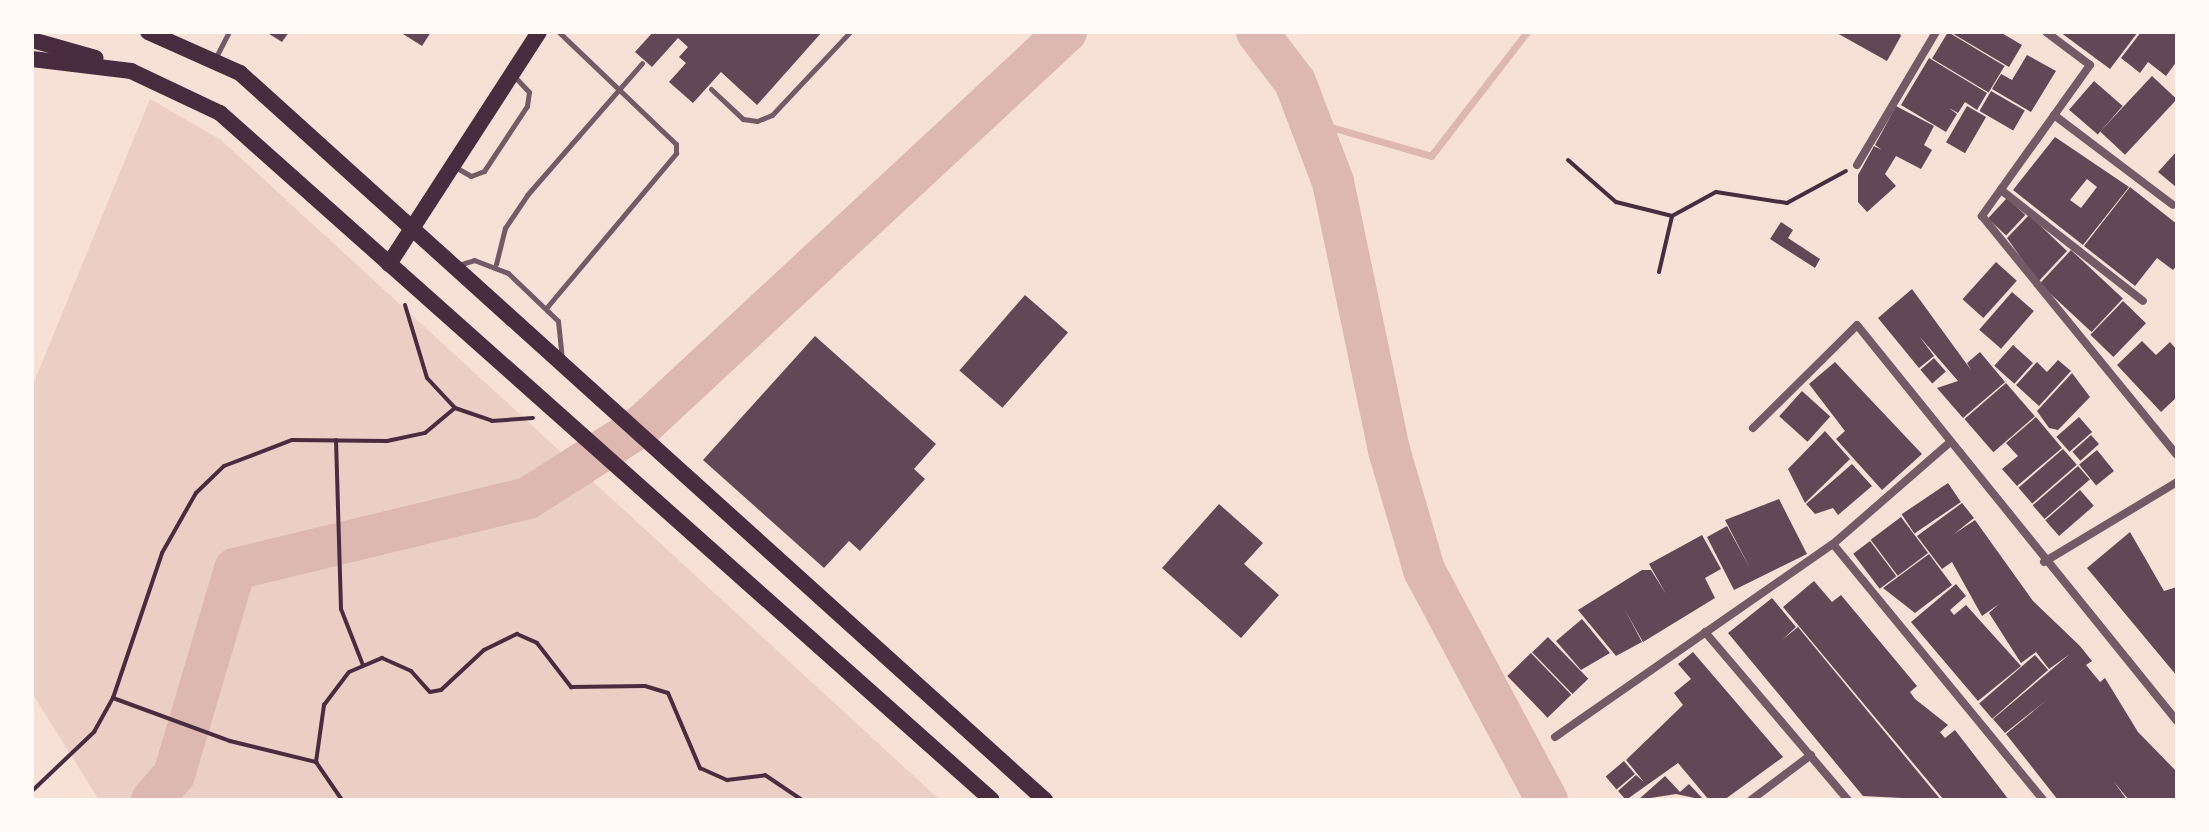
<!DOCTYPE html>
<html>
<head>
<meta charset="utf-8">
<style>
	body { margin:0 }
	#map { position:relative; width:2209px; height:832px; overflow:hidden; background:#f7e1d7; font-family:Figtree,sans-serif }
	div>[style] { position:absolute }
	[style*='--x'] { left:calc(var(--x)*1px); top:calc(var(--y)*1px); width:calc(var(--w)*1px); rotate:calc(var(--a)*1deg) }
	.green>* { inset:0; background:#ebcfc5 }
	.stream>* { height:7px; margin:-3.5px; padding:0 3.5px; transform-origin:3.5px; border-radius:3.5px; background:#dcb8b0 }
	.river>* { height:42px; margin:-21px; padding:0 21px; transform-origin:21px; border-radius:21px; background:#dcb8b0 }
	.building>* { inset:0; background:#644757; transform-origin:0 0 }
	.path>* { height:4px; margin:-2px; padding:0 2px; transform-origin:2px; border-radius:2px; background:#4a2c40 }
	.service>* { height:5px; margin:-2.5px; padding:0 2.5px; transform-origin:2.5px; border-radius:2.5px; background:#755966 }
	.minor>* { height:8px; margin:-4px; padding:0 4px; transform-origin:4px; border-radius:4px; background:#755966 }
	.secondary>* { height:16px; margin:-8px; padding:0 8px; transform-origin:8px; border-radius:8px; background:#4a2c40 }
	span { translate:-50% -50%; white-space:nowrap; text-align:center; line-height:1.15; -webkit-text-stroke:6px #fffaf5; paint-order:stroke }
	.frame { position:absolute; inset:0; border:34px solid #fffaf5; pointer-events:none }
</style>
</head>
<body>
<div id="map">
	<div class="green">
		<div style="clip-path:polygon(150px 99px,221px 140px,940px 800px,99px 800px,32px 693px,32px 387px)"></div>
	</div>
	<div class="stream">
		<div style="--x:1310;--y:121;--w:126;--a:16.1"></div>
		<div style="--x:1431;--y:156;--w:157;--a:-52.3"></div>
	</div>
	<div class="river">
		<div style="--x:1257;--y:32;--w:63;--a:52.8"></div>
		<div style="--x:1295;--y:82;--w:107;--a:69.2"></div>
		<div style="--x:1333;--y:182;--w:274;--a:78.2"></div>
		<div style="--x:1389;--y:450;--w:125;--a:73.7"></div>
		<div style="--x:1424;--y:570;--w:261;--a:61.9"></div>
		<div style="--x:152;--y:800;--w:33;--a:-49"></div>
		<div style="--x:174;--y:775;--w:215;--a:-73.5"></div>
		<div style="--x:235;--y:569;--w:301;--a:-13.6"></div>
		<div style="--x:528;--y:498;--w:138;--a:-32.5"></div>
		<div style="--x:644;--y:424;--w:576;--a:-42.89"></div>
	</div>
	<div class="building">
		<div style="clip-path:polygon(266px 32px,289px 32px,282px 42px)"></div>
		<div style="clip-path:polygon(400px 32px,431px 32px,422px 46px)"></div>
		<div style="clip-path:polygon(653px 32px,822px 32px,757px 105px,721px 72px,693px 103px,669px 82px,686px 63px,679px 57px,688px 47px,678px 38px,652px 67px,635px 52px)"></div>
		<div style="clip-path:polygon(1835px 32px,1899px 32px,1901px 36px,1887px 61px)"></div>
		<div style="left:1948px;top:32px;width:66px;height:31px;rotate:31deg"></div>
		<div style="clip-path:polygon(1950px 32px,2000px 32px,2022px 45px,2009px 67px)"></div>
		<div style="clip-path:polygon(2060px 32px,2138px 32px,2110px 69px)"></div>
		<div style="clip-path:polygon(2141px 32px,2177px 33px,2177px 61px,2166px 76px,2148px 62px,2140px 73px,2121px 58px)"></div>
		<div style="clip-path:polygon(2027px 55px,2056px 71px,2031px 112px,1992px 89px,2001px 74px,2012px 80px)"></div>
		<div style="clip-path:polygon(1929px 58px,1987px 93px,1977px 110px,1965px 102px,1958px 113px,1949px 108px,1957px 114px,1946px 132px,1901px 105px)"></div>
		<div style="left:2152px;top:76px;width:34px;height:76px;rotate:43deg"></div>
		<div style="left:2094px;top:81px;width:38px;height:38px;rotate:41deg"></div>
		<div style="left:1991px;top:91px;width:39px;height:23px;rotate:30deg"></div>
		<div style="clip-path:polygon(1896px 106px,1934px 126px,1924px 145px,1932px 150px,1921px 169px,1896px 156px,1885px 174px,1896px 186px,1867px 212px,1858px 202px,1858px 175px,1874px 146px,1882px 150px,1875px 145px)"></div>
		<div style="left:1967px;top:106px;width:22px;height:42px;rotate:30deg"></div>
		<div style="clip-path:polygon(evenodd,2055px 137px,2129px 187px,2083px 245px,2013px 190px,2055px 137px,2087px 179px,2097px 187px,2081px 208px,2070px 200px,2087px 179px)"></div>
		<div style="clip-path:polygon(2177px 151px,2177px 186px,2176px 187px,2158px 172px)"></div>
		<div style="clip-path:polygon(2130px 187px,2177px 224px,2177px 265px,2173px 270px,2157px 258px,2135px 286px,2084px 246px)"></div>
		<div style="left:2007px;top:198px;width:25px;height:28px;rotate:43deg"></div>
		<div style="clip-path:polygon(2029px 215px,2067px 251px,2038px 282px,2007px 238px)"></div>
		<div style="clip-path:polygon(1781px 222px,1793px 230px,1788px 238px,1820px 259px,1815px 268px,1770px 239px)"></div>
		<div style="left:2071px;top:250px;width:71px;height:46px;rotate:43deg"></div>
		<div style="left:1996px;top:262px;width:28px;height:50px;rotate:42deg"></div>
		<div style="clip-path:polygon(1912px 289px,1971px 370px,1967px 363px,1980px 352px,2005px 382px,1963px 418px,1937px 388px,1958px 381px,1919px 336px,1934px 356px,1919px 368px,1878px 318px)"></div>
		<div style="left:2012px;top:292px;width:29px;height:50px;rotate:41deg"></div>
		<div style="left:1025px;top:295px;width:57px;height:100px;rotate:41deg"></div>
		<div style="left:2123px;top:301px;width:32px;height:47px;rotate:44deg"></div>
		<div style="clip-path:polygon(815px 336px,936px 444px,914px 469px,925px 479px,860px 551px,849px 541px,824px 568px,703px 460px)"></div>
		<div style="clip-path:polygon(2142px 341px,2156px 355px,2170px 342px,2177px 350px,2177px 397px,2161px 412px,2117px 365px)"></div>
		<div style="left:2013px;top:345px;width:27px;height:28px;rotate:42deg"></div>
		<div style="left:1934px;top:358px;width:18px;height:18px;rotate:49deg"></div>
		<div style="clip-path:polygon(2058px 360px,2071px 371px,2039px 406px,2016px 385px,2037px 362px,2047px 372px)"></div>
		<div style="clip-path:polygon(1835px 362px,1922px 454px,1882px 490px,1836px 439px,1845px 431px,1809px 384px)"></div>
		<div style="clip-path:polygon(2072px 373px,2090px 397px,2058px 430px,2049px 428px,2037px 411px)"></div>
		<div style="left:2006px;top:383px;width:44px;height:55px;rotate:49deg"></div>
		<div style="left:1802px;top:391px;width:38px;height:34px;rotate:42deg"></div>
		<div style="clip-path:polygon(2036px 417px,2062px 448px,2017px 486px,2002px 469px,2018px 456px,2006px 443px)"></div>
		<div style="left:2079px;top:417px;width:20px;height:30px;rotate:49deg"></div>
		<div style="clip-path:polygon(1825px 431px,1850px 459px,1805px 503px,1788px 469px)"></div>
		<div style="left:2091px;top:435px;width:12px;height:25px;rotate:48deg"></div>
		<div style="left:2063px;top:449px;width:21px;height:59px;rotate:49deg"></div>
		<div style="left:2097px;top:450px;width:27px;height:23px;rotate:51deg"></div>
		<div style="clip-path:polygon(1852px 464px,1872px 486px,1838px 515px,1833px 508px,1815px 514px,1806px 504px)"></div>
		<div style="left:2078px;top:466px;width:18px;height:60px;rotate:49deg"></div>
		<div style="left:1948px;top:483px;width:23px;height:56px;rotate:56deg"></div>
		<div style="left:2080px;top:490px;width:21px;height:46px;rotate:49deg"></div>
		<div style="clip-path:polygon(1779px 499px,1807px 554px,1734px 590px,1707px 537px,1727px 526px,1750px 568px,1725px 520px)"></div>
		<div style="clip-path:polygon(1962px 503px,1974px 518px,1954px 534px,1975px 520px,2033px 601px,2080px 646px,2092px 661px,2086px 665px,2100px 682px,2105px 678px,2138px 732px,2177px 772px,2177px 800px,2129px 800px,2114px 782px,2127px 800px,2058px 800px,2006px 734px,2048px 699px,2005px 733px,1993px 719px,2070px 654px,2049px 669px,2036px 652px,2021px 663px,1989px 613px,1999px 604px,1982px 616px,1952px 562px,1942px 569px,1917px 536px)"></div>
		<div style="clip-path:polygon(1219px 504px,1263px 543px,1244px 564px,1279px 595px,1241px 638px,1162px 568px)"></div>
		<div style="left:1901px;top:517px;width:45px;height:38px;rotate:53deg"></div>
		<div style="clip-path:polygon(2130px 532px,2164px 591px,2177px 587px,2177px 676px,2087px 568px)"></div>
		<div style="clip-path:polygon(1702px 535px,1721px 569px,1705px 578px,1715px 598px,1643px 642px,1625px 610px,1642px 642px,1616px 656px,1578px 610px,1642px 570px,1651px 570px,1666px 594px,1649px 564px)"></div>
		<div style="left:1870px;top:541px;width:44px;height:21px;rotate:53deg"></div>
		<div style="clip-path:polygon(1929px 554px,1952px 585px,1915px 613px,1883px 588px)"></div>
		<div style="clip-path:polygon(1814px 581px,1832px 602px,1841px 595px,1917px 686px,1910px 692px,1915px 699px,1948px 725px,1940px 732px,1945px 738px,1955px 730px,2009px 800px,1944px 800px,1783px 607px)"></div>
		<div style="clip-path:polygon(1956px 584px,1966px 596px,1950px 610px,1954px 615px,1966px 605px,2021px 666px,1978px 701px,1911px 622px)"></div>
		<div style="clip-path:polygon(1772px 598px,1796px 627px,1782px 640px,1798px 627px,1941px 800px,1863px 796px,1728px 633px)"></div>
		<div style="clip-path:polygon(1582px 619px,1610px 653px,1581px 670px,1556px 641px)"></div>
		<div style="left:1548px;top:637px;width:58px;height:22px;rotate:46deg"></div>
		<div style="clip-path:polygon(1693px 652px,1783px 757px,1724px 800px,1709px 800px,1678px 763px,1626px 800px,1618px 791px,1636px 775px,1644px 782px,1626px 760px,1683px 705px,1674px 693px,1691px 679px,1678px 664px)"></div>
		<div style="left:1531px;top:653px;width:58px;height:33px;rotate:46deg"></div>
		<div style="left:2035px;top:655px;width:20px;height:74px;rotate:49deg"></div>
		<div style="left:1624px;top:761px;width:17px;height:24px;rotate:50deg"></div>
		<div style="clip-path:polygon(1665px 776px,1680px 792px,1689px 784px,1704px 800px,1676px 794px,1638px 800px)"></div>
	</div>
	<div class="path">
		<div style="--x:1568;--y:160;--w:64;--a:41.2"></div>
		<div style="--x:1616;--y:202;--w:58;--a:14"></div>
		<div style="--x:1659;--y:272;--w:57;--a:-76.9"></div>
		<div style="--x:1672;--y:216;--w:50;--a:-28.6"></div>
		<div style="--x:1716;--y:192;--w:72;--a:8.8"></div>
		<div style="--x:1787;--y:203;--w:67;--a:-28.5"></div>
		<div style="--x:405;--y:305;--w:76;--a:73.2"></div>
		<div style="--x:427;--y:378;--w:41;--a:47"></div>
		<div style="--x:455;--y:408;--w:39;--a:19"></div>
		<div style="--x:492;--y:421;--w:41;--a:-4.2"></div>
		<div style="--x:336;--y:440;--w:169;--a:88.3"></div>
		<div style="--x:341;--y:609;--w:60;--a:68.6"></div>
		<div style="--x:113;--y:698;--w:125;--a:20.2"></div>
		<div style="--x:230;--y:741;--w:89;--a:13.7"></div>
		<div style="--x:32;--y:791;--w:86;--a:-43.6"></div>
		<div style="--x:94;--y:732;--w:39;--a:-61"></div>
		<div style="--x:113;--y:698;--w:153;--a:-71.3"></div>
		<div style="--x:162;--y:553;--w:69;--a:-60.5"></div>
		<div style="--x:196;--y:493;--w:39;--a:-44"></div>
		<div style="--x:224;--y:466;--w:73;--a:-20.9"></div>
		<div style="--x:292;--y:440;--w:95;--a:0.6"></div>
		<div style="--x:387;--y:441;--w:39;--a:-12"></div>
		<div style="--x:425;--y:433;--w:39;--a:-40"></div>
		<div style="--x:342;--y:800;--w:46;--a:-124.4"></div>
		<div style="--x:316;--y:762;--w:58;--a:-82"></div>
		<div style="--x:324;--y:705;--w:41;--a:-52.9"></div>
		<div style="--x:349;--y:672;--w:36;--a:-23"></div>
		<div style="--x:382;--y:658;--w:32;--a:24"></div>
		<div style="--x:411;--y:671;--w:28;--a:48"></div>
		<div style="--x:430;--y:692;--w:11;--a:-10"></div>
		<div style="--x:441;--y:690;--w:59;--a:-42.9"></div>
		<div style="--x:484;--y:650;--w:37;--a:-26"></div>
		<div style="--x:517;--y:634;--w:22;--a:24"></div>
		<div style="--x:537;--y:643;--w:56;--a:52.3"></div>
		<div style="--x:571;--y:687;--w:74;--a:-0.8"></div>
		<div style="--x:645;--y:686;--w:24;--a:17"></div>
		<div style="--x:668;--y:693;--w:82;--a:66.9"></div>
		<div style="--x:700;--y:768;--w:30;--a:24"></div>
		<div style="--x:727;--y:780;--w:38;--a:-7"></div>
		<div style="--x:765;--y:775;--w:45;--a:34"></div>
	</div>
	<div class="service">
		<div style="--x:216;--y:57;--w:28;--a:-63"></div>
		<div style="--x:711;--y:89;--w:44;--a:43.2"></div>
		<div style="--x:743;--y:119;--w:14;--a:8"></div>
		<div style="--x:757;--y:121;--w:16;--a:-22"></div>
		<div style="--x:772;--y:115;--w:114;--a:-46.8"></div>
		<div style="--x:457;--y:168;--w:16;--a:30"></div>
		<div style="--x:471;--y:176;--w:14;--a:-21"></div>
		<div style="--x:484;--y:171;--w:78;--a:-56.5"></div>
		<div style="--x:527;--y:106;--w:14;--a:-82"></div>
		<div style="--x:529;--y:92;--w:23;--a:-133"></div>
		<div style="--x:496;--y:264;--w:37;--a:-76"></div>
		<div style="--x:505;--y:228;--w:40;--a:-56"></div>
		<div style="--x:527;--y:195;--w:175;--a:-48.9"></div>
		<div style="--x:458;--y:265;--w:17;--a:-17"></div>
		<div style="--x:474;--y:260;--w:36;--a:21"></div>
		<div style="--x:508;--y:273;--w:69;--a:43.8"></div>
		<div style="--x:558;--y:321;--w:37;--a:84"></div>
		<div style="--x:547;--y:307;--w:201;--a:-50"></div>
		<div style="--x:676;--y:153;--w:9;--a:-90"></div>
		<div style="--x:676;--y:144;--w:162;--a:-136.3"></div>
	</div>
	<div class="minor">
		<div style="--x:2046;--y:32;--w:55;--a:36.9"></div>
		<div style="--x:2090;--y:65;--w:186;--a:125.6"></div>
		<div style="--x:1982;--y:216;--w:308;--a:50.8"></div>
		<div style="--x:2054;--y:115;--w:149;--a:37.1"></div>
		<div style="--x:1857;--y:165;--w:155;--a:-59.3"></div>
		<div style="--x:2001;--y:190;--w:180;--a:38"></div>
		<div style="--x:1753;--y:428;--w:146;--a:-44.7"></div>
		<div style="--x:1857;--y:325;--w:509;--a:51.06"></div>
		<div style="--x:1833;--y:544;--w:331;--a:50.6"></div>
		<div style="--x:2044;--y:562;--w:155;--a:-31"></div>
		<div style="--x:1705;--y:632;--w:221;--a:49.6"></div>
		<div style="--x:1555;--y:737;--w:338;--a:-34.8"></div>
		<div style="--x:1833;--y:544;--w:152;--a:-41"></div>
		<div style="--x:1751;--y:800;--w:75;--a:-36.9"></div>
	</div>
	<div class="secondary">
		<div style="--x:148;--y:32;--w:101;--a:24"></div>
		<div style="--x:240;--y:73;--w:1085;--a:42.09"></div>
		<div style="--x:32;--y:40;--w:66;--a:15.7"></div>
		<div style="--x:32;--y:59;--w:100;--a:6.9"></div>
		<div style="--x:131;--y:71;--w:98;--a:25.3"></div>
		<div style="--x:220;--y:113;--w:1033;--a:41.67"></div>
		<div style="--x:389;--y:264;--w:276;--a:-57.1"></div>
	</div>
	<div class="frame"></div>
</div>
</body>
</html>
